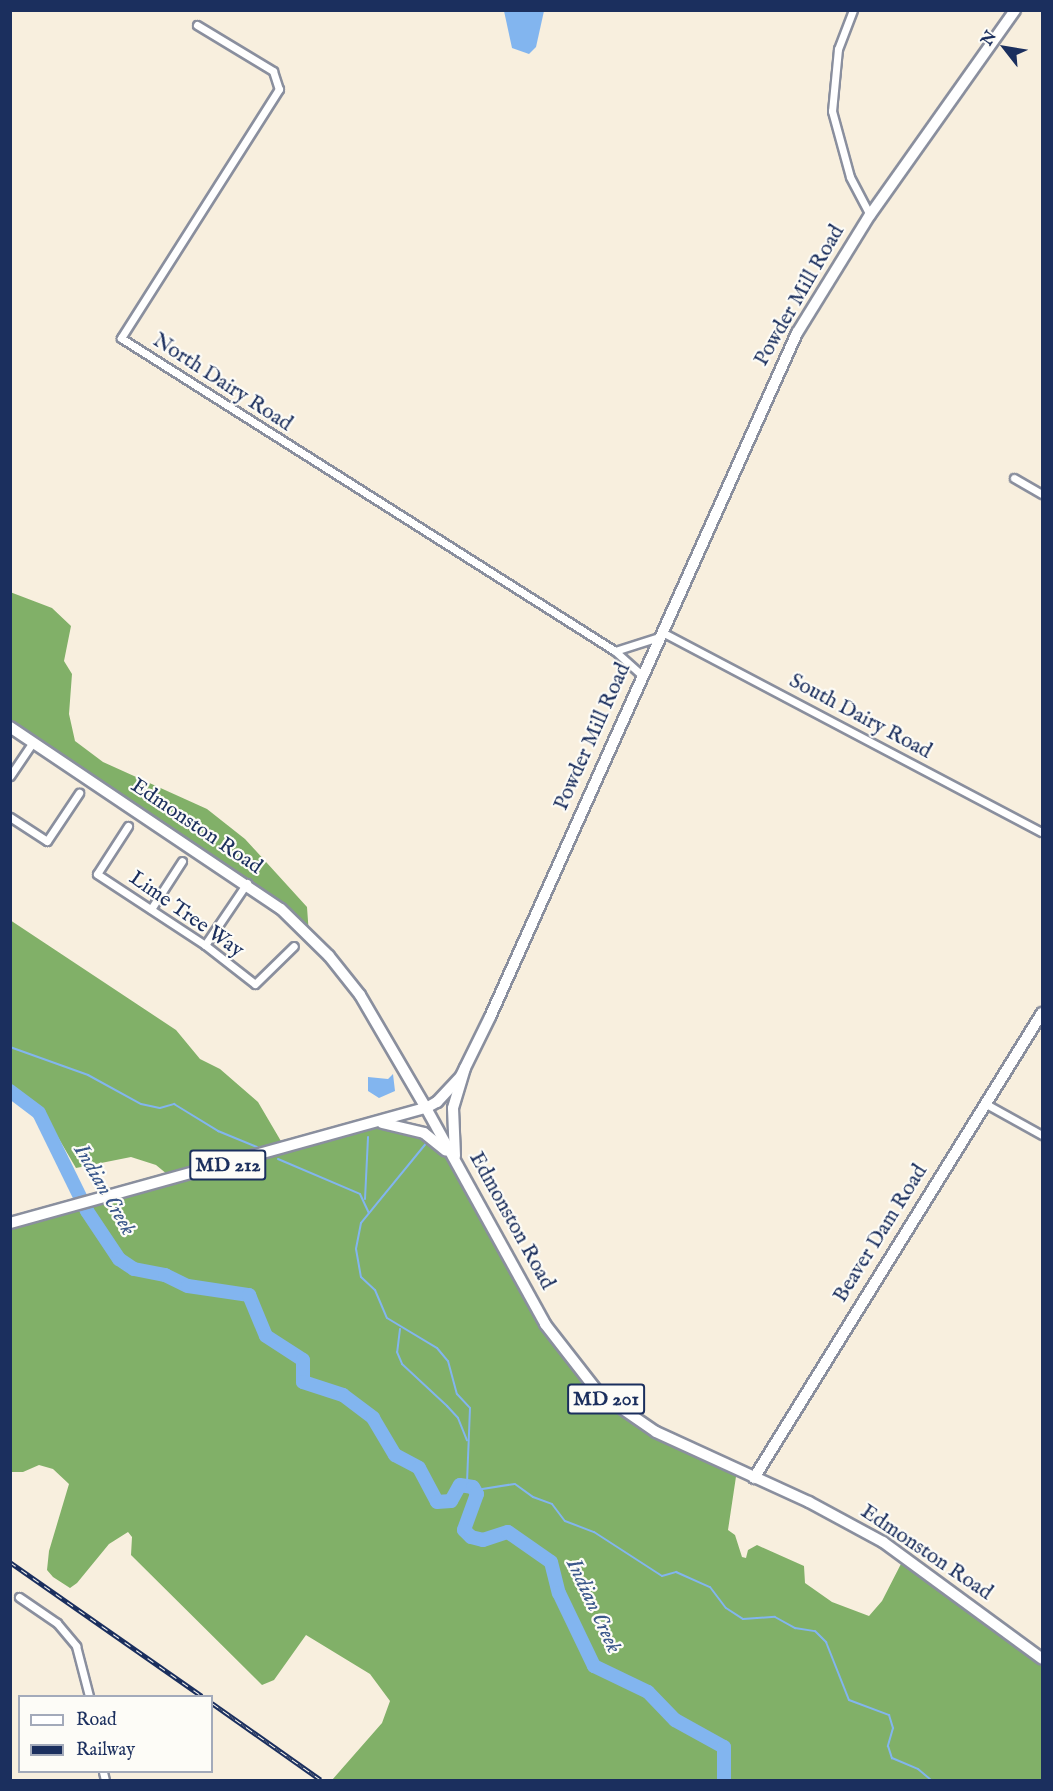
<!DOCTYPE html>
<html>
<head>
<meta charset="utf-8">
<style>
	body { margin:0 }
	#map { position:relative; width:1053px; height:1791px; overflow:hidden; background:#f8efde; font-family:"IM FELL English",serif }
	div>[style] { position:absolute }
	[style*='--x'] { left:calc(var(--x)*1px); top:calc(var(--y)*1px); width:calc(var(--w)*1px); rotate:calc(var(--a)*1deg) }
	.forest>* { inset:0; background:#81b068 }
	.water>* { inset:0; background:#82b5ef }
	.stream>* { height:2px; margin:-1px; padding:0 1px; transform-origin:1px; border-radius:1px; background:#82b5ef }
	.river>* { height:14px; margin:-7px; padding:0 7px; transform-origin:7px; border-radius:7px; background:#82b5ef }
	.roads { filter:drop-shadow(2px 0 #8a8f9e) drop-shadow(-2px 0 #8a8f9e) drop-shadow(0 2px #8a8f9e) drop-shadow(0 -2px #8a8f9e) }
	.street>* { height:7px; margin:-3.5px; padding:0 3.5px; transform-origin:3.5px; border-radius:3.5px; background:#fff }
	.secondary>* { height:10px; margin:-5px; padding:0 5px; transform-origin:5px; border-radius:5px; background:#fff }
	.primary>* { height:10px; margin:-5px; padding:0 5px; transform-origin:5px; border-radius:5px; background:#fff }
	.rail>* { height:4.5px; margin-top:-2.25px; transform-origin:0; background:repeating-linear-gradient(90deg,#fdfcf7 0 7px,#1b2f5e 0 14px); box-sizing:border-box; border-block:2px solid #1b2f5e }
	span { translate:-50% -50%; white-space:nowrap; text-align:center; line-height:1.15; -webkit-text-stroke:4.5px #fdfcf7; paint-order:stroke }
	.shield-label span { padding:2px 4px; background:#fdfcf7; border:2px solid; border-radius:4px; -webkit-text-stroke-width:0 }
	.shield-label { font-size:20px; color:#1b2f5e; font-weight:700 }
	.street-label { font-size:21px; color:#1b2f5e }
	.water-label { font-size:22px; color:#3a578a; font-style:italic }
	.frame { position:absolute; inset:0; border:12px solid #1b2f5e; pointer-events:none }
	.legend { position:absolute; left:18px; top:1695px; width:195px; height:78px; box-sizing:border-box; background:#fdfcf7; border:2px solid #a3aaba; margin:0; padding:8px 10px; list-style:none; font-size:18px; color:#1b2f5e }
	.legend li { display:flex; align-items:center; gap:12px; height:30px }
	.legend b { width:30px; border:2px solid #a3aaba }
	.north { position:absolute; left:975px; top:18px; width:60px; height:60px; -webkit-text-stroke:4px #fdfcf7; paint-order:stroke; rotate:301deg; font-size:16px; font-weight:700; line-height:24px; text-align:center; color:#1b2f5e }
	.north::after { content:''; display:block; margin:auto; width:21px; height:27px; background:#1b2f5e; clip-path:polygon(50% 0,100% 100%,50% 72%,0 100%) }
</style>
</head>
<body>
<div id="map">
	<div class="forest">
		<div style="clip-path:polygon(10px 592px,52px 608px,71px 626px,64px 661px,72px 674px,69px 714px,75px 741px,103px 762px,207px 809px,245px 839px,307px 907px,309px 935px,11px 727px)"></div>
		<div style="clip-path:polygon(10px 920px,176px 1030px,200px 1059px,220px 1069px,258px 1102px,285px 1148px,379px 1122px,414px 1129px,456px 1162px,528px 1293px,608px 1401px,737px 1470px,728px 1530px,735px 1535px,742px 1557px,746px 1558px,748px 1550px,757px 1545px,804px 1566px,805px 1583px,832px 1602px,869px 1616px,882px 1601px,904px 1558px,1042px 1659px,1042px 1780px,332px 1780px,382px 1723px,390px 1701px,370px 1674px,306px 1635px,274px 1680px,262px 1685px,131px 1555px,132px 1537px,128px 1532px,109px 1544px,77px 1583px,70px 1588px,53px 1577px,47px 1570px,49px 1551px,69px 1484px,53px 1469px,39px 1465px,23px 1472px,11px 1472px,11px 1223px,173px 1179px,156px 1165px,131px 1157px,76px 1168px,42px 1110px,11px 1085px)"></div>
	</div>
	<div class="water">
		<div style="clip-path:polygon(504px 11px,544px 11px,536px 47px,529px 54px,512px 48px)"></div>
		<div style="clip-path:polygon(393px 1074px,395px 1091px,379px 1098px,368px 1091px,368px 1077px,388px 1079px)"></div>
	</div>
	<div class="stream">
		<div style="--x:10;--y:1047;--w:83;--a:19.7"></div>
		<div style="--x:88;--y:1075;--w:60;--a:28.7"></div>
		<div style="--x:141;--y:1104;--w:19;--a:12"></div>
		<div style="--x:160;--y:1108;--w:15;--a:-16"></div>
		<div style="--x:174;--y:1104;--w:52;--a:31.5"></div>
		<div style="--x:218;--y:1131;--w:42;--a:22.3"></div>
		<div style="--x:428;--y:1141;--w:106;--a:129.3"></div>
		<div style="--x:361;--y:1223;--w:26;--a:101"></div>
		<div style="--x:356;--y:1249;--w:28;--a:80"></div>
		<div style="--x:361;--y:1277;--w:19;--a:43"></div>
		<div style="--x:375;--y:1290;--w:30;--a:67"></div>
		<div style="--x:387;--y:1318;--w:58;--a:31"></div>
		<div style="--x:437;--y:1348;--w:17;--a:50"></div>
		<div style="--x:448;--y:1361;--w:34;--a:75"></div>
		<div style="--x:457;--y:1394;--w:19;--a:47"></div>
		<div style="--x:470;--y:1408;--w:75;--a:92.3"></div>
		<div style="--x:278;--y:1159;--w:89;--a:23.1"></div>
		<div style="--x:360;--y:1194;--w:21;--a:65"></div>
		<div style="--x:365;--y:1199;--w:62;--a:-87.2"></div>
		<div style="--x:400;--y:1329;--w:23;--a:97"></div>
		<div style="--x:397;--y:1352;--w:13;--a:67"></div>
		<div style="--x:402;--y:1364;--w:62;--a:43"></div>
		<div style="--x:447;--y:1406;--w:16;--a:47"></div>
		<div style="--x:458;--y:1418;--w:24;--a:68"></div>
		<div style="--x:476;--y:1490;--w:39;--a:-9"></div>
		<div style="--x:515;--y:1484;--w:22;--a:36"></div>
		<div style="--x:533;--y:1497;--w:20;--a:20"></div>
		<div style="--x:552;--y:1504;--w:21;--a:53"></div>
		<div style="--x:565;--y:1521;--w:31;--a:21"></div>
		<div style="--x:594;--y:1532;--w:81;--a:32.9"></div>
		<div style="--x:662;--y:1576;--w:15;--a:-16"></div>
		<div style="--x:676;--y:1572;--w:37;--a:24"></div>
		<div style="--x:710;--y:1587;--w:26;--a:53"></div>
		<div style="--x:726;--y:1608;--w:20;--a:33"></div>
		<div style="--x:743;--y:1619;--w:32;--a:-4"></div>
		<div style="--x:775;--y:1617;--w:23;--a:29"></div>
		<div style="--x:795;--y:1628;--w:20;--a:9"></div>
		<div style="--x:815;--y:1631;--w:16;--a:45"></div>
		<div style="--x:826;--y:1642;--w:62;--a:68.4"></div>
		<div style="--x:849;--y:1700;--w:43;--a:20.6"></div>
		<div style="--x:889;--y:1715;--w:14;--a:73"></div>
		<div style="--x:893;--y:1728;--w:19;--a:106"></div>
		<div style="--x:888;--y:1746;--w:13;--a:72"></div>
		<div style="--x:892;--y:1758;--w:28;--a:23"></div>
		<div style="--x:918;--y:1769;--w:17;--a:40"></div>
	</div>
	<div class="river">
		<div style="--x:10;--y:1091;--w:36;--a:37"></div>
		<div style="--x:39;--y:1113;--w:109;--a:63.9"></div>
		<div style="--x:87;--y:1211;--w:58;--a:56.3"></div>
		<div style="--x:119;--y:1259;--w:18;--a:34"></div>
		<div style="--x:134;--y:1269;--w:32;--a:11"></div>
		<div style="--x:165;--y:1275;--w:25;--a:26"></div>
		<div style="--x:188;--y:1286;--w:62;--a:8.4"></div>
		<div style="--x:249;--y:1295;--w:44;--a:67.5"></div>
		<div style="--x:266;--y:1336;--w:44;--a:33"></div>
		<div style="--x:303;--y:1360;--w:22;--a:90"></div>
		<div style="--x:303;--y:1382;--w:42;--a:18"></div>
		<div style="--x:343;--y:1395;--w:38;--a:37"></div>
		<div style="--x:373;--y:1418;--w:43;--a:59.3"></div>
		<div style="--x:395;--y:1455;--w:27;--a:28"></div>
		<div style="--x:419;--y:1468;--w:38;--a:62"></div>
		<div style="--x:437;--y:1502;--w:14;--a:-4"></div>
		<div style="--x:451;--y:1501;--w:18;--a:-61"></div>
		<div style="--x:460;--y:1485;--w:13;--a:9"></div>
		<div style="--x:473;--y:1487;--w:8;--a:60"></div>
		<div style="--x:477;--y:1494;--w:38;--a:110"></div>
		<div style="--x:464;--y:1530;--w:10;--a:45"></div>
		<div style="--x:471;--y:1537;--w:12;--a:14"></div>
		<div style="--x:483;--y:1540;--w:26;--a:-18"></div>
		<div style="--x:508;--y:1532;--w:52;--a:34.9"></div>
		<div style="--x:551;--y:1562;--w:32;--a:76"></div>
		<div style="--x:559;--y:1593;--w:81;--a:64.4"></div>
		<div style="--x:594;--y:1666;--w:60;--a:25.7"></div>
		<div style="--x:648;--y:1692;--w:39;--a:46"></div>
		<div style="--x:675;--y:1720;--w:56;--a:28.9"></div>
		<div style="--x:724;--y:1747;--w:33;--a:90"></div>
	</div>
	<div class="roads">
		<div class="street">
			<div style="--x:853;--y:10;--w:42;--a:111"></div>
			<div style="--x:838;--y:49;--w:62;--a:95.5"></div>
			<div style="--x:832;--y:111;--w:68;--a:74.7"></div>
			<div style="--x:850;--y:177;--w:43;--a:62.2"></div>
			<div style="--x:197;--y:25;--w:89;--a:31.2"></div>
			<div style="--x:273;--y:71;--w:19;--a:72"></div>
			<div style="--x:279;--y:89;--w:295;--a:122.4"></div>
			<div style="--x:121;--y:338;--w:585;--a:32.36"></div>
			<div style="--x:615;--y:651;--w:36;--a:42"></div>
			<div style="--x:1014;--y:478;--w:32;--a:30"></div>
			<div style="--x:662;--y:632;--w:429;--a:27.8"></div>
			<div style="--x:615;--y:651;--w:46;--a:-17.7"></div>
			<div style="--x:10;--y:776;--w:41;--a:-55.9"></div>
			<div style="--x:10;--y:817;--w:44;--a:33"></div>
			<div style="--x:47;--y:841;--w:58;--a:-56.3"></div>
			<div style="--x:128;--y:826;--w:57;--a:122.9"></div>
			<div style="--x:97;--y:874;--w:129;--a:33.3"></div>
			<div style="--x:205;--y:945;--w:63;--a:38"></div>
			<div style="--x:255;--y:984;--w:54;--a:-44.3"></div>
			<div style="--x:151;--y:909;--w:57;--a:-57.1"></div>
			<div style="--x:205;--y:945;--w:75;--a:-55.9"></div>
			<div style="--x:986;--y:1104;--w:64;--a:29"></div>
			<div style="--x:19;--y:1597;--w:46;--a:34.4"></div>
			<div style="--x:57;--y:1623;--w:30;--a:50"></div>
			<div style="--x:76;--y:1646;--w:52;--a:75.4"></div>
			<div style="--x:103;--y:1772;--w:8;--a:76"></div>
		</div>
		<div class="secondary">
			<div style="--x:10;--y:727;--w:326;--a:33.9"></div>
			<div style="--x:281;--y:909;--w:67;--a:44.4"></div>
			<div style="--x:329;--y:956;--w:50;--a:51.5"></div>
			<div style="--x:360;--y:995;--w:131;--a:59.7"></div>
			<div style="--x:426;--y:1108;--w:13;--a:-29"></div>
			<div style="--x:437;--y:1102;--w:35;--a:-47"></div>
			<div style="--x:461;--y:1076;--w:66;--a:-63.8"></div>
			<div style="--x:490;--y:1017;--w:750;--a:-65.83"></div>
			<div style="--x:797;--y:333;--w:139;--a:-58.3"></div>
			<div style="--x:870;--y:215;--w:251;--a:-54.7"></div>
			<div style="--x:754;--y:1478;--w:547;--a:-58.23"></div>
		</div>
		<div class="primary">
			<div style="--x:382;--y:1123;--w:43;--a:13.4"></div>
			<div style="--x:424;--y:1133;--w:28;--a:39"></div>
			<div style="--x:455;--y:1156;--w:48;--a:-92.4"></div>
			<div style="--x:453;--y:1108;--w:42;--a:-73.3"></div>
			<div style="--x:10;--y:1223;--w:432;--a:-15.5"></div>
			<div style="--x:426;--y:1108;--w:247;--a:61.1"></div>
			<div style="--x:545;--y:1324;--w:86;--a:52.1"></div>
			<div style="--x:598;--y:1392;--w:70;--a:34.6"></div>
			<div style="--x:656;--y:1432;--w:168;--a:24.6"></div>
			<div style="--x:809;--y:1502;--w:84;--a:28.4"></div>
			<div style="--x:883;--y:1542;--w:197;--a:36.3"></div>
		</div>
	</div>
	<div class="rail">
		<div style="--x:10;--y:1562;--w:234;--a:34.9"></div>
		<div style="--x:212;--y:1703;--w:133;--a:35.2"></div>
	</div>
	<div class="shield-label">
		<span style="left:228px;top:1165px">MD 212</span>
		<span style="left:606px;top:1399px">MD 201</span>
	</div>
	<div class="street-label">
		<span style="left:800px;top:296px;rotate:-60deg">Powder Mill Road</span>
		<span style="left:222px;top:383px;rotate:33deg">North Dairy Road</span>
		<span style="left:860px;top:717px;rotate:28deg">South Dairy Road</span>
		<span style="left:593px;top:737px;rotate:-66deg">Powder Mill Road</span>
		<span style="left:196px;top:827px;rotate:34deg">Edmonston Road</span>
		<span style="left:186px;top:915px;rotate:35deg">Lime Tree Way</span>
		<span style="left:511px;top:1221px;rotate:61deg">Edmonston Road</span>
		<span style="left:881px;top:1234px;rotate:-58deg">Beaver Dam Road</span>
		<span style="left:926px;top:1553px;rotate:34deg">Edmonston Road</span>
	</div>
	<div class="water-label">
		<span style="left:104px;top:1190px;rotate:60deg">Indian Creek</span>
		<span style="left:593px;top:1606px;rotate:65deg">Indian Creek</span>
	</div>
	<div class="frame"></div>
	<ul class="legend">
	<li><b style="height:8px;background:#fff"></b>Road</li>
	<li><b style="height:8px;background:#1b2f5e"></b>Railway</li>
	</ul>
	<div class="north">N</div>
</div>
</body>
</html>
